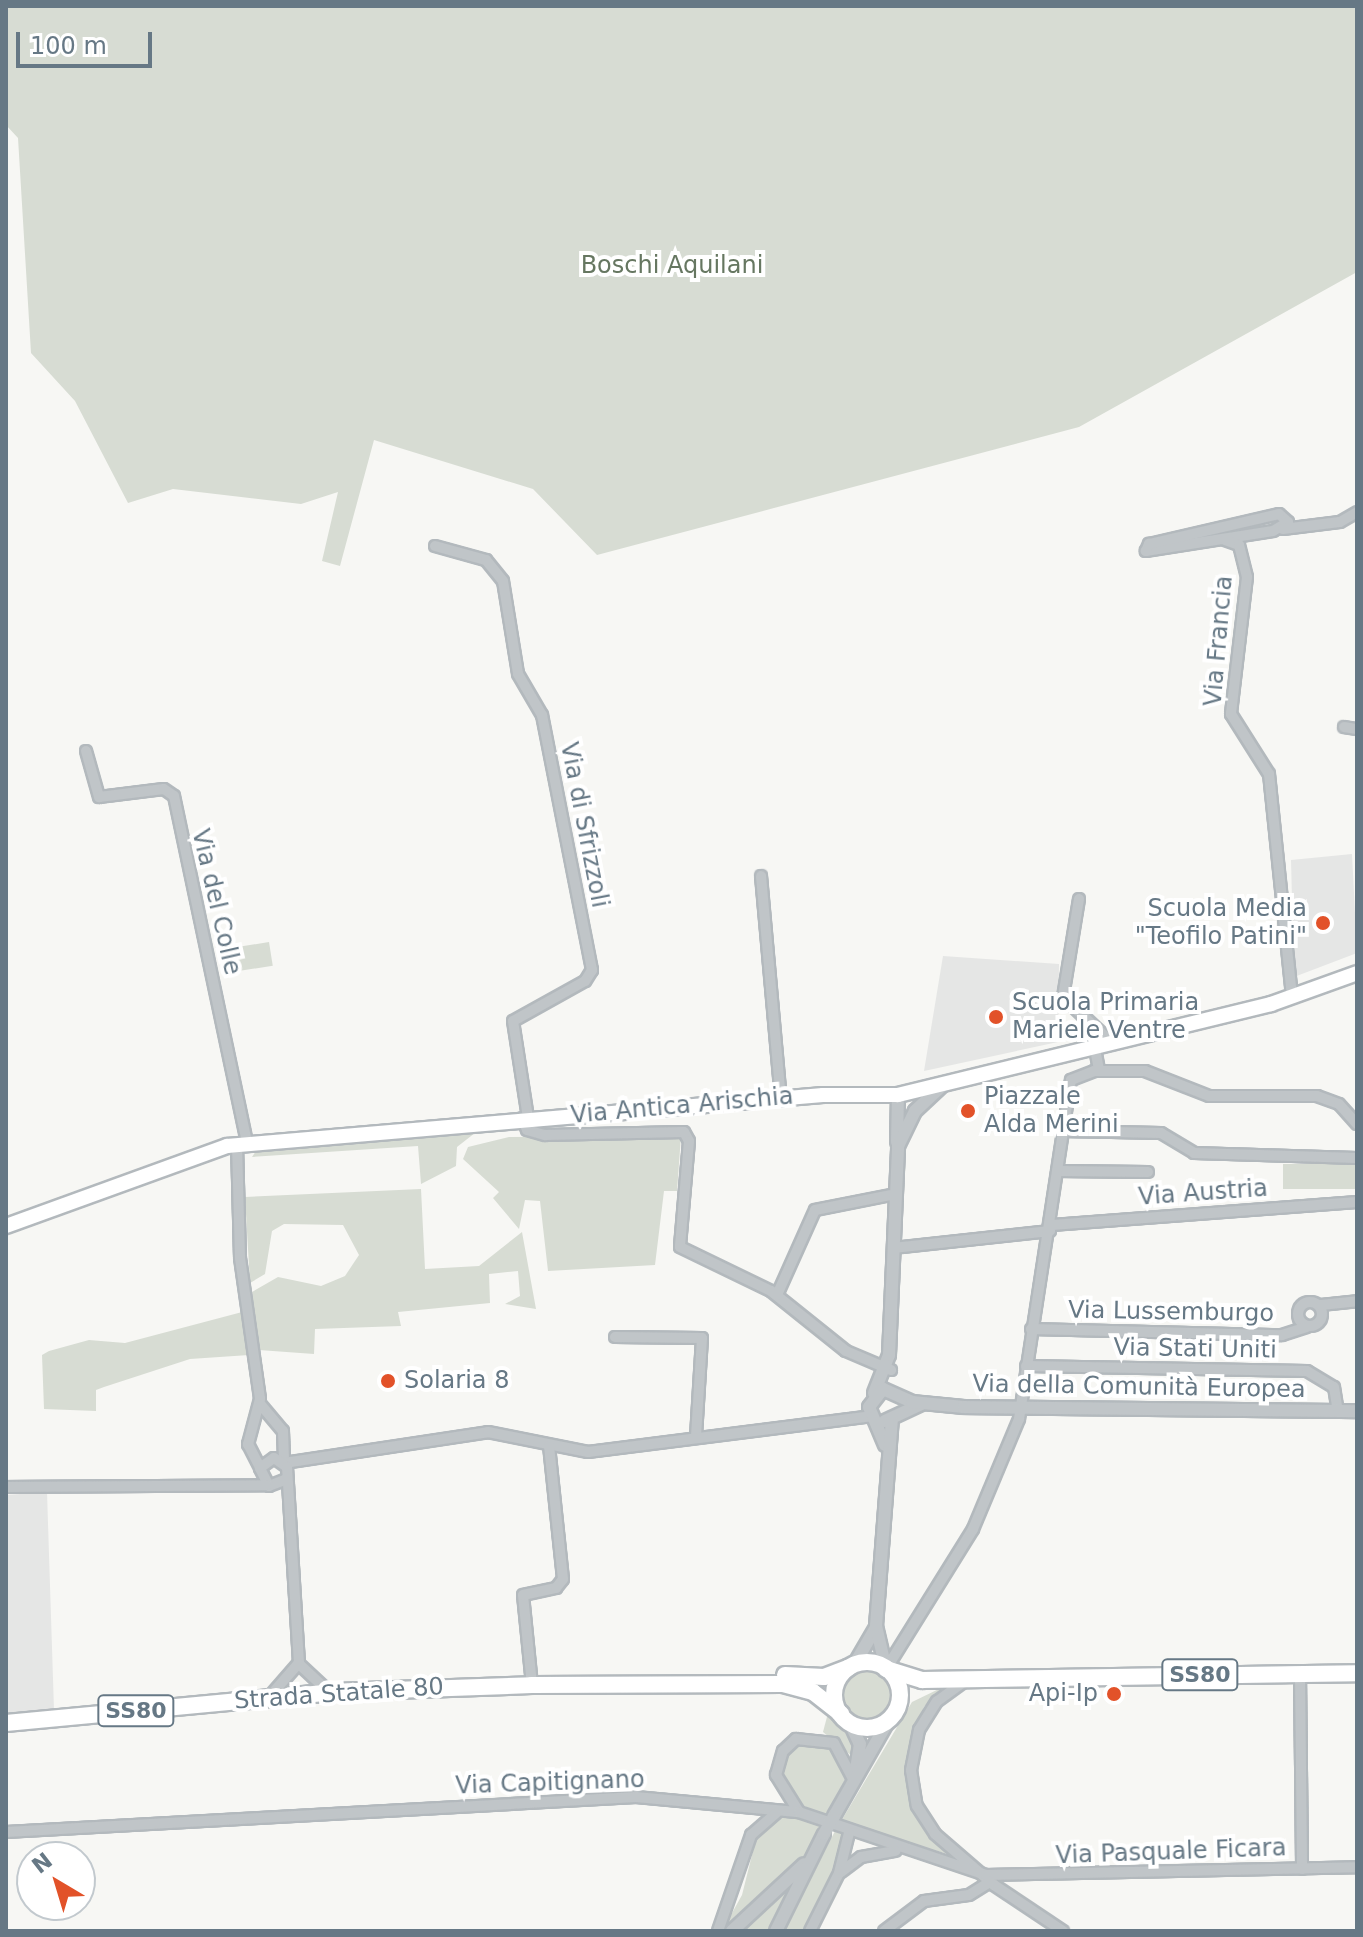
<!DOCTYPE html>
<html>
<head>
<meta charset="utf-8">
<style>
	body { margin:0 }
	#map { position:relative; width:1363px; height:1937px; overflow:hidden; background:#f7f7f4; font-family:"DejaVu Sans",sans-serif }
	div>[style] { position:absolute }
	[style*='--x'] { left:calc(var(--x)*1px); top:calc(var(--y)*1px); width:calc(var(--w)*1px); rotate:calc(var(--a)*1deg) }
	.built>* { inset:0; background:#e5e6e5 }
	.green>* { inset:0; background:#d7dcd3; transform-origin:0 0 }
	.round { border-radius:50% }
	.roads { filter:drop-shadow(2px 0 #b3b9bd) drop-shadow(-2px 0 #b3b9bd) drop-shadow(0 2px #b3b9bd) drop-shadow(0 -2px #b3b9bd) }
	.minor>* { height:10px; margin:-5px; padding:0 5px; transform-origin:5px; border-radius:5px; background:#c0c5c8 }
	.minor>.ring { margin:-5px; padding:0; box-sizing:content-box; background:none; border:10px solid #c0c5c8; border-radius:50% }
	.tertiary>* { height:12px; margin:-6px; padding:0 6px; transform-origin:6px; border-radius:6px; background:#c0c5c8 }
	.secondary>* { height:14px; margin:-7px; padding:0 7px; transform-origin:7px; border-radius:7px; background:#fff }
	.primary>* { height:16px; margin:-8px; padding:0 8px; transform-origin:8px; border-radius:8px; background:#fff }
	.primary>.ring { margin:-8px; padding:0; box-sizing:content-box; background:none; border:16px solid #fff; border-radius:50% }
	.tertiary-bridge>* { height:12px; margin:-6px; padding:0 6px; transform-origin:6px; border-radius:6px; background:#c0c5c8 }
	.dots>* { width:22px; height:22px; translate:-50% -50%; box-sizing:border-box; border:4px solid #fff; border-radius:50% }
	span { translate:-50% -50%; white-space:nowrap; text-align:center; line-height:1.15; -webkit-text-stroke:8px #fff; paint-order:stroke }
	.shield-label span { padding:2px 6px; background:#fff; border:2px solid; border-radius:6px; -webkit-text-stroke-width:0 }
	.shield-label { font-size:22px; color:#667885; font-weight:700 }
	.park-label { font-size:24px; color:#667761 }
	.street-label { font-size:24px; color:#667885 }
	.poi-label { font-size:24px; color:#667885 }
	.right { translate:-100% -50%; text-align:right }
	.left { translate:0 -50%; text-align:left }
	.frame { position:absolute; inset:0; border:8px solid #667885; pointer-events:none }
	.north { position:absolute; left:16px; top:1841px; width:80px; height:80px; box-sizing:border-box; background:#fff; border:2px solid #c2c9ce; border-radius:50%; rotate:322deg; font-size:22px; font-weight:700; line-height:32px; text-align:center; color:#667885 }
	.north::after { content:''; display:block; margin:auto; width:28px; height:36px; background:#e25229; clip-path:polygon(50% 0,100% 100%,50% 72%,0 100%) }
	.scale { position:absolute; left:16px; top:32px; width:136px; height:36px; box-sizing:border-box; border:4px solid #667885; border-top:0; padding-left:10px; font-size:24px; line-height:28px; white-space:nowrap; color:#667885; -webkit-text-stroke:6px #fff; paint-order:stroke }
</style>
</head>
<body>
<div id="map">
	<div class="built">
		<div style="clip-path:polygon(1352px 854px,1357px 953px,1294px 977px,1291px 860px)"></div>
		<div style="clip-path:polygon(943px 956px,1059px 964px,1058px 1042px,924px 1071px)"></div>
		<div style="clip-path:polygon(47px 1492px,54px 1710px,6px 1714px,6px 1495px)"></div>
	</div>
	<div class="green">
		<div style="clip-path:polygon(6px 6px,1357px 6px,1357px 272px,1079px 427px,597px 555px,533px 489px,374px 440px,340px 566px,322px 561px,338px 492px,301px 504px,173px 489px,128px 503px,75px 401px,31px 353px,18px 138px,6px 125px)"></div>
		<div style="left:269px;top:942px;width:24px;height:49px;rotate:81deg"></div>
		<div style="clip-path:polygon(480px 1129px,457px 1147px,456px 1166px,421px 1184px,418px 1146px,252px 1157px,258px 1148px)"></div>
		<div style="clip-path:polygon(681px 1136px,677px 1191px,664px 1191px,655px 1265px,548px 1271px,540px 1201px,525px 1200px,519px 1229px,493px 1198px,499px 1192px,463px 1159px,468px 1147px,509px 1137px)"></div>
		<div style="left:1357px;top:1164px;width:25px;height:74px;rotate:90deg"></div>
		<div style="clip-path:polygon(421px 1189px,425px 1269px,479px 1266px,522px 1232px,536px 1309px,505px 1304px,520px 1296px,518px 1271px,489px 1274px,490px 1303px,398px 1312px,401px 1326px,315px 1329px,314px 1354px,259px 1350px,252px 1292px,278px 1277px,321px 1286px,345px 1276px,359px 1255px,343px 1225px,284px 1224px,272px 1231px,265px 1274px,250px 1283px,245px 1197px)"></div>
		<div style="clip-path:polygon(246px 1311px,249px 1355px,190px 1359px,104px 1387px,96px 1390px,96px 1411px,44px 1409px,42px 1355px,49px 1351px,89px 1340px,125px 1343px)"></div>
		<div class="round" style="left:841px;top:1670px;width:50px;height:50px"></div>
		<div style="clip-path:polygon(943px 1687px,924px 1707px,905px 1769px,921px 1822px,954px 1856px,840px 1823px,912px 1702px)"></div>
		<div style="clip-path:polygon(828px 1713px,851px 1738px,853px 1757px,823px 1732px)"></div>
		<div style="clip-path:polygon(800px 1741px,834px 1746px,848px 1774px,827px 1816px,797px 1803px,781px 1777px,790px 1748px)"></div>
		<div style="clip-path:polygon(787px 1814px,822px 1826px,803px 1858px,722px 1931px,742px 1895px,757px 1835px)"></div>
		<div style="clip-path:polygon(835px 1831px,845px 1836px,820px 1905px,802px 1931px,784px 1931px)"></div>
		<div style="clip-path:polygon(793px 1880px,769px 1931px,738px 1931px)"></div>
	</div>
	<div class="roads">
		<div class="minor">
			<div style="--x:1279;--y:514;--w:12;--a:42"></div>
			<div style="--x:1288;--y:522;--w:17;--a:149"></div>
			<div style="--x:1273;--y:531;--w:129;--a:171.1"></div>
			<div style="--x:1146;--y:551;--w:8;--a:-67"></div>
			<div style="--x:1149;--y:544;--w:133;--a:-13"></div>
			<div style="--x:1283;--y:529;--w:57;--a:-7"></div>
			<div style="--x:1340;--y:522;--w:20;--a:-30"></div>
			<div style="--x:1225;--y:540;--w:15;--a:20"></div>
			<div style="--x:1239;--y:545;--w:33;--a:76"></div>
			<div style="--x:1247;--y:577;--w:138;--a:96.7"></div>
			<div style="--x:1231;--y:714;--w:71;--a:57.7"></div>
			<div style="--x:1269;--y:774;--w:225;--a:84.1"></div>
			<div style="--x:435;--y:546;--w:53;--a:15.4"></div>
			<div style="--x:486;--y:560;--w:27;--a:51"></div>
			<div style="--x:503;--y:581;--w:94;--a:80.8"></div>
			<div style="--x:518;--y:674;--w:48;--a:59.7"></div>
			<div style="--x:542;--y:715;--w:260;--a:78.9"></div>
			<div style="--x:592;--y:970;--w:13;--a:122"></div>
			<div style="--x:585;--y:981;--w:82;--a:150.9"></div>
			<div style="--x:513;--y:1021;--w:98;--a:81.2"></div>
			<div style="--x:1344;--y:727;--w:13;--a:9"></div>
			<div style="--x:86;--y:751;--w:48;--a:74.2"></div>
			<div style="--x:99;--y:797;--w:65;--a:-7"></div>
			<div style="--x:164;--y:789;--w:12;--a:35"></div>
			<div style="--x:174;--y:796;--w:354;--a:78.1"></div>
			<div style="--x:761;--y:876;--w:223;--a:84.9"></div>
			<div style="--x:1079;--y:899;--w:99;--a:99.3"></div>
			<div style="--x:1063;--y:997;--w:69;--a:43.2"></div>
			<div style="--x:1095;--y:1049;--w:21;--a:79"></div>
			<div style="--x:522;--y:1118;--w:13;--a:67"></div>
			<div style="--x:527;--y:1130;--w:19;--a:16"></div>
			<div style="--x:545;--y:1135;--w:139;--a:-1.2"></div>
			<div style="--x:684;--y:1132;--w:10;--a:61"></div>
			<div style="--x:689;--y:1141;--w:106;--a:94.9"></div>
			<div style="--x:680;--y:1247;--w:101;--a:25.8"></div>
			<div style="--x:771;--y:1291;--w:96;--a:38.7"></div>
			<div style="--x:846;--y:1351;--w:49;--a:22.9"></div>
			<div style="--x:1061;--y:1131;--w:100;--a:1.1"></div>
			<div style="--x:1161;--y:1133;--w:39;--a:31"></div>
			<div style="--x:1194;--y:1153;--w:163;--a:1.8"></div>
			<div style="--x:237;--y:1144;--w:114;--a:88.5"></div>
			<div style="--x:240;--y:1258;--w:142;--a:81.9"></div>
			<div style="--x:260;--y:1399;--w:47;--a:104.9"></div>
			<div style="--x:248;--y:1444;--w:27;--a:63"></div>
			<div style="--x:1057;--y:1171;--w:91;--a:0.6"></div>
			<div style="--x:1052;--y:1225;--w:306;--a:-4.3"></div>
			<div style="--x:893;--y:1248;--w:158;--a:-6.2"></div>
			<div style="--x:777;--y:1295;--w:93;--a:-65.9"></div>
			<div style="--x:815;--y:1210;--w:83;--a:-11.2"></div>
			<div class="ring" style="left:1298px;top:1302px;width:14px;height:14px"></div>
			<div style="--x:1321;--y:1305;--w:36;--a:-6"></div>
			<div style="--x:1031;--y:1329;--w:251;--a:1.4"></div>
			<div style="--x:1282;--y:1335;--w:26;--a:-18"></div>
			<div style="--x:615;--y:1337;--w:87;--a:0.7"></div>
			<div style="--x:702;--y:1338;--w:98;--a:93.5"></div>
			<div style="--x:1026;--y:1366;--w:281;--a:1"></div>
			<div style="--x:1307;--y:1371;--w:31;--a:31"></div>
			<div style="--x:1334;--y:1387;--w:24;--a:81"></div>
			<div style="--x:261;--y:1405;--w:34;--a:50"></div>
			<div style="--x:283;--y:1431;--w:31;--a:88"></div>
			<div style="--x:284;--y:1463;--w:206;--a:-8.6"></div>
			<div style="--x:488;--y:1432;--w:102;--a:11.3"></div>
			<div style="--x:588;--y:1452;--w:287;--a:-7.2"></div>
			<div style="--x:287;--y:1479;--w:19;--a:159"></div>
			<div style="--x:269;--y:1486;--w:20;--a:-117"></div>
			<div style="--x:260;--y:1468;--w:17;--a:-36"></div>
			<div style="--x:274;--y:1458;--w:16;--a:35"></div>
			<div style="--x:287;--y:1467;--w:197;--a:86.5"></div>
			<div style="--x:299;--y:1664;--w:40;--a:43"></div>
			<div style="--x:6;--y:1487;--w:260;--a:-0.4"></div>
			<div style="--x:886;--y:1669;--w:165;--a:-58.1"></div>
			<div style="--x:973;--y:1529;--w:119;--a:-67.3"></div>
			<div style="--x:1019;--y:1419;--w:343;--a:-81.3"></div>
			<div style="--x:1071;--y:1080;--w:25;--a:-21"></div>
			<div style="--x:1094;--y:1071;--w:51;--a:0"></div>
			<div style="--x:1145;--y:1071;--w:69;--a:21.3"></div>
			<div style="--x:1209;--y:1096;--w:108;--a:0"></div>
			<div style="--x:1317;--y:1096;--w:23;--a:20"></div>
			<div style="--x:1339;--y:1104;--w:27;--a:48"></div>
			<div style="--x:1300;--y:1673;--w:196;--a:89.4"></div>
			<div style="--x:965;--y:1681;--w:34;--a:144"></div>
			<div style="--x:937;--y:1701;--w:34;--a:122"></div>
			<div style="--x:919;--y:1730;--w:41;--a:101.3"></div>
			<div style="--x:911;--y:1770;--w:36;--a:81"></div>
			<div style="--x:917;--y:1806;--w:33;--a:57"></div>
			<div style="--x:935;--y:1834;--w:78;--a:40.8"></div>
			<div style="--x:994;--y:1885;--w:83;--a:33.7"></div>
			<div style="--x:532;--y:1685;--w:90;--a:-95.7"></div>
			<div style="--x:523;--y:1595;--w:34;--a:-12"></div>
			<div style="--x:556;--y:1588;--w:11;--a:-52"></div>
			<div style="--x:563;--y:1579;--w:134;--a:-96"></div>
			<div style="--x:270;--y:1696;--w:43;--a:-48.8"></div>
			<div style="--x:799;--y:1812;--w:44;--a:-121.9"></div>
			<div style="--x:776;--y:1775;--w:25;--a:-74"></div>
			<div style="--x:783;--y:1751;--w:18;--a:-43"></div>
			<div style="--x:796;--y:1739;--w:38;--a:6"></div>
			<div style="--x:834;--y:1743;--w:41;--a:62.2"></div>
			<div style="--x:6;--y:1832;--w:631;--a:-3.18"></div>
			<div style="--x:636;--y:1797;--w:164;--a:5.3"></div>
			<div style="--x:799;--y:1812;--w:197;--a:18.6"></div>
			<div style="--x:986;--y:1875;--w:371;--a:-1.2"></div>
			<div style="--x:841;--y:1872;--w:25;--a:-37"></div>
			<div style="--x:861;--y:1857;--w:35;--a:-10"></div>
			<div style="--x:718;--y:1931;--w:102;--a:-71"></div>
			<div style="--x:751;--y:1835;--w:33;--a:-41"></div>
			<div style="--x:810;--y:1931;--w:65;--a:-63.4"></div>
			<div style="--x:839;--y:1873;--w:41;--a:-76"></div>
			<div style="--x:884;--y:1931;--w:50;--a:-36.9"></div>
			<div style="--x:924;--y:1901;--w:45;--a:-7.6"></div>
			<div style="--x:969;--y:1895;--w:25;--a:-32"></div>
		</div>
		<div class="tertiary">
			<div style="--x:897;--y:1142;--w:47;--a:-88.8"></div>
			<div style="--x:874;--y:1393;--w:41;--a:-68.5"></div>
			<div style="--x:889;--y:1355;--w:209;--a:-87.5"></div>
			<div style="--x:898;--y:1146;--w:39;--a:-64"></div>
			<div style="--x:915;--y:1111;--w:38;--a:-43"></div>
			<div style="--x:885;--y:1421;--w:40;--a:-25"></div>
			<div style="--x:885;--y:1445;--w:41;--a:-112.8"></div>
			<div style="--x:869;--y:1407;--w:23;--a:-52"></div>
			<div style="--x:883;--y:1389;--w:32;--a:24"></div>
			<div style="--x:912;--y:1402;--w:52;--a:5.5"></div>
			<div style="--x:964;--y:1407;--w:393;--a:0.6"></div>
			<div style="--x:854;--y:1665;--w:42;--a:-59.7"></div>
			<div style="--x:886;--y:1669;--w:44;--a:-103.1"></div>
			<div style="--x:876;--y:1626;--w:208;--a:-85.6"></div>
			<div style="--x:850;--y:1723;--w:23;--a:65"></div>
			<div style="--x:860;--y:1744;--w:32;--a:99"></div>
			<div style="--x:834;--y:1816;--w:115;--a:-60.3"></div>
			<div style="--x:732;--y:1931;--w:98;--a:-42.9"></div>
			<div style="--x:776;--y:1931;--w:108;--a:-63.7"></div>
		</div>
		<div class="secondary">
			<div style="--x:6;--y:1226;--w:235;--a:-19.9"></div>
			<div style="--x:227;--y:1146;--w:598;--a:-4.89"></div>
			<div style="--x:823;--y:1095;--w:75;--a:0"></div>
			<div style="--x:898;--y:1095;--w:384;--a:-13.7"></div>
			<div style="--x:1271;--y:1004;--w:91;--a:-19.8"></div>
		</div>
		<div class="primary">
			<div class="ring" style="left:834px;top:1662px;width:50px;height:50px"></div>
			<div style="--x:886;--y:1669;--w:38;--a:17"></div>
			<div style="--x:922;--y:1680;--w:435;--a:-0.9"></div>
			<div style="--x:785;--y:1675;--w:39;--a:3"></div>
			<div style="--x:824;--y:1677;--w:26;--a:-21"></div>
			<div style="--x:6;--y:1723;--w:330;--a:-5.4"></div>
			<div style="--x:335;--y:1692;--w:197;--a:-2"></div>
			<div style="--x:532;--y:1685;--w:251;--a:-0.2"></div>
			<div style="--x:783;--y:1684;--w:31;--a:15"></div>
			<div style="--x:813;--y:1692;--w:36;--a:38"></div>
		</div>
	</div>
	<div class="tertiary-bridge">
		<div style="--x:824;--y:1834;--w:21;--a:-61"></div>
	</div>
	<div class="dots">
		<div style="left:1323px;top:923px;background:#e25229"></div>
		<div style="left:996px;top:1017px;background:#e25229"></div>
		<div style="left:968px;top:1111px;background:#e25229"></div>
		<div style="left:388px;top:1381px;background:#e25229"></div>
		<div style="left:1114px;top:1694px;background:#e25229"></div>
	</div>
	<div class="shield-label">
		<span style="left:1200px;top:1675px">SS80</span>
		<span style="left:136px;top:1711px">SS80</span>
	</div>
	<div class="park-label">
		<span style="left:672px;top:266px">Boschi Aquilani</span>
	</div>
	<div class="street-label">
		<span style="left:1219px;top:641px;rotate:-85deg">Via Francia</span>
		<span style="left:584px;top:825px;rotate:79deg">Via di Sfrizzoli</span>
		<span style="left:216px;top:902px;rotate:77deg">Via del Colle</span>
		<span style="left:682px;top:1106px;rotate:-5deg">Via Antica Arischia</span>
		<span style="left:1203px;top:1193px;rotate:-4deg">Via Austria</span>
		<span style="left:1171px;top:1312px;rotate:1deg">Via Lussemburgo</span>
		<span style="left:1195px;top:1349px;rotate:1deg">Via Stati Uniti</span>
		<span style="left:1139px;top:1387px;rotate:1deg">Via della Comunità Europea</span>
		<span style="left:339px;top:1694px;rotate:-4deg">Strada Statale 80</span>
		<span style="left:550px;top:1783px;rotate:-2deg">Via Capitignano</span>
		<span style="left:1171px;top:1852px;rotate:-2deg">Via Pasquale Ficara</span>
	</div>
	<div class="poi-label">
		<span class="right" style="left:1307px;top:923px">Scuola Media<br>"Teofilo Patini"</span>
		<span class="left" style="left:1012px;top:1017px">Scuola Primaria<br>Mariele Ventre</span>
		<span class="left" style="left:984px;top:1111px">Piazzale<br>Alda Merini</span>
		<span class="left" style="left:404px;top:1381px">Solaria 8</span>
		<span class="right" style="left:1098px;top:1694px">Api-Ip</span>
	</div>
	<div class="frame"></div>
	<div class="north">N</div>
	<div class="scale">100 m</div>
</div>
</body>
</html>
